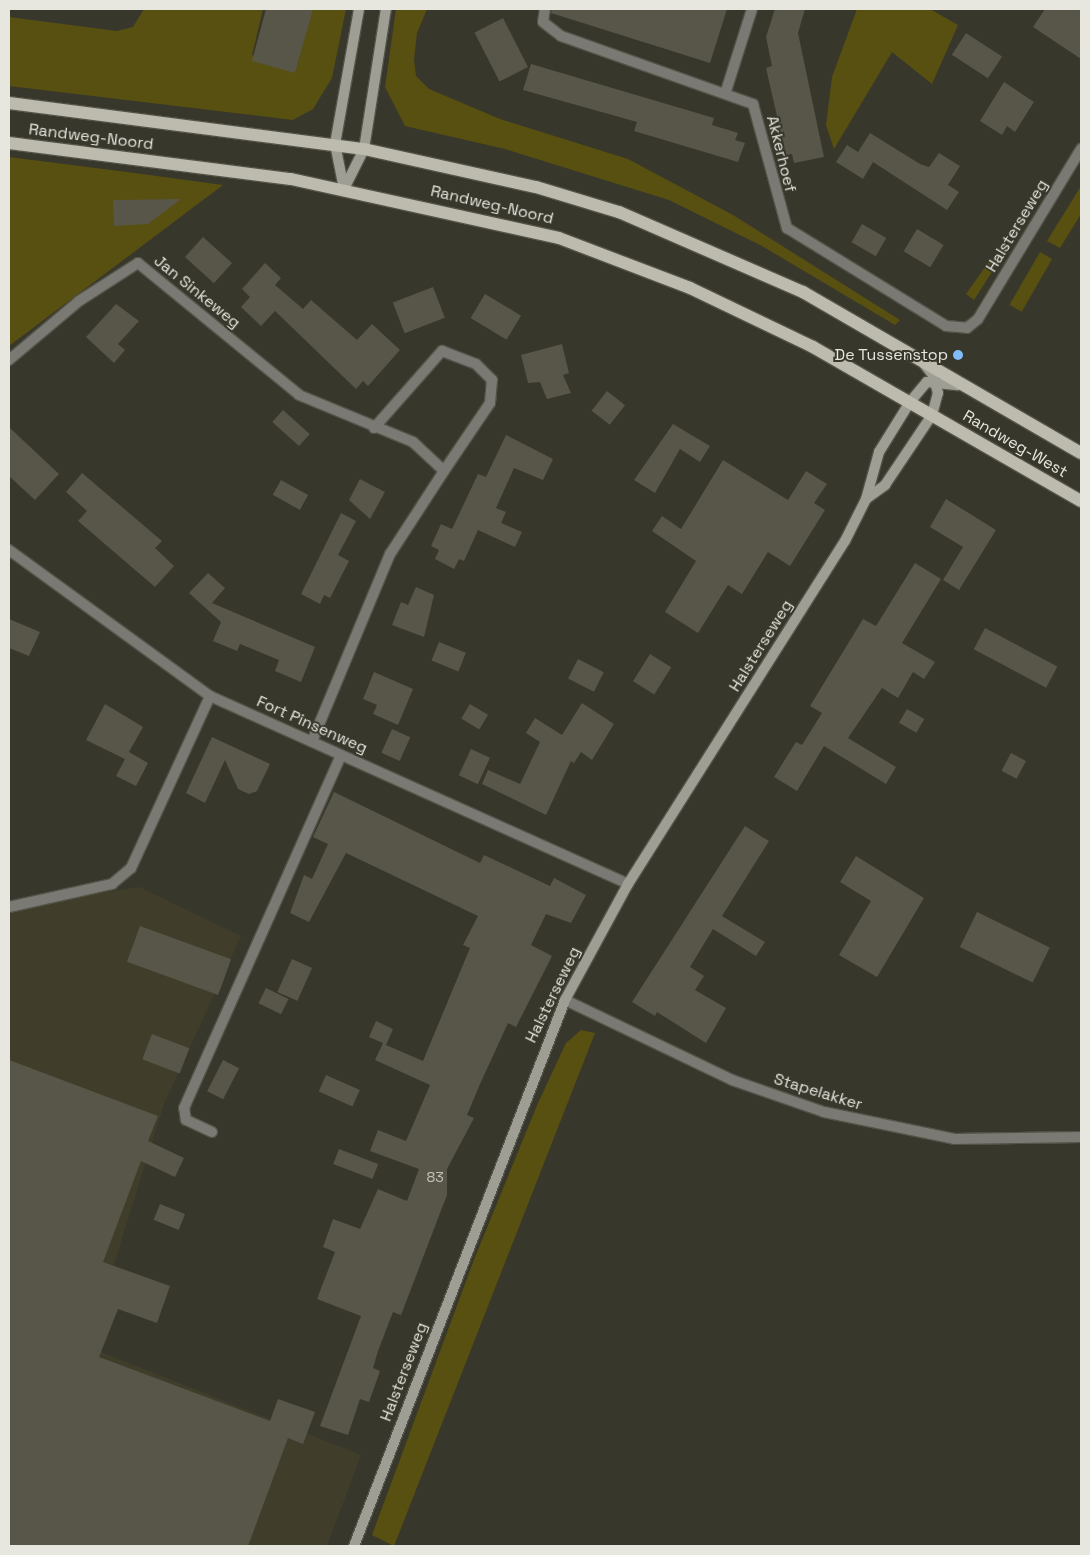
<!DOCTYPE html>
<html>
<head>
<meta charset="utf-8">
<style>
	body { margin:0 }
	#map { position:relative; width:1090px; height:1555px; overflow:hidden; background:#38372b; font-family:"Space Grotesk",sans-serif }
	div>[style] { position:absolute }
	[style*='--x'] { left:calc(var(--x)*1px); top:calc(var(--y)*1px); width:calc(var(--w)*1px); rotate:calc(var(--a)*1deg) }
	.built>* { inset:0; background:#403e2b }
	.green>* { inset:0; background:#585010; transform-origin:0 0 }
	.building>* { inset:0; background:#575649; transform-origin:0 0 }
	.roads { filter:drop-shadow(1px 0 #545348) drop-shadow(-1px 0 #545348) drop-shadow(0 1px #545348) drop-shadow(0 -1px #545348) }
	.lane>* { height:10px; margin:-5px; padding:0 5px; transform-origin:5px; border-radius:5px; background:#7a7973 }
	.street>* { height:10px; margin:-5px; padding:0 5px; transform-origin:5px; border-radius:5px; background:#7a7973 }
	.secondary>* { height:10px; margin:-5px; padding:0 5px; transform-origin:5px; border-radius:5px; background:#9f9e95 }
	.primary>* { height:12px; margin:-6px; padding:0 6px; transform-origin:6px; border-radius:6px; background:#bcbbae }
	.dots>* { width:14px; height:14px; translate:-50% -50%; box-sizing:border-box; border:2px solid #38372b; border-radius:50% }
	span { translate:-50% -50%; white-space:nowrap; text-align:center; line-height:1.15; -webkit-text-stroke:4px #38372b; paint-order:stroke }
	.number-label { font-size:14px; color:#c3c2ba }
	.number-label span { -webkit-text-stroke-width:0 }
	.street-label { font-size:16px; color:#e7e6df }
	.poi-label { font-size:16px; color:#e7e6df }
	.right { translate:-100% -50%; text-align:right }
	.frame { position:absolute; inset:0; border:10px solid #e7e6df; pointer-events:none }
</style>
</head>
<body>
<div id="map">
	<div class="built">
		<div style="clip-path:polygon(139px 887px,241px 936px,164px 1104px,88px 1347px,361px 1455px,327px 1546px,9px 1546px,9px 908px)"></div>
	</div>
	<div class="green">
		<div style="clip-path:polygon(144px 9px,263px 9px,252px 55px,297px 66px,312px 9px,346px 9px,332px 78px,313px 109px,293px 120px,9px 86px,9px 17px,117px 31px,133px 27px)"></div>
		<div style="clip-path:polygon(396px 9px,427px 9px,417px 33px,414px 60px,416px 76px,429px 89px,500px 119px,628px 159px,733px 215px,900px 320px,895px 325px,762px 246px,669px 200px,505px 149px,405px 126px,385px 87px)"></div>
		<div style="clip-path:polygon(857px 9px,930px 9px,958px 25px,932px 84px,892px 52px,834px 149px,826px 125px,832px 77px)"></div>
		<div style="clip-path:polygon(9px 157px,127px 172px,223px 185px,9px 346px)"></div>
		<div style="clip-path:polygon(1081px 186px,1081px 214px,1060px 248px,1047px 241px)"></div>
		<div style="left:1040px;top:252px;width:14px;height:61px;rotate:30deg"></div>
		<div style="clip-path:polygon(990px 260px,997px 264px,974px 300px,966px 294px)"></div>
		<div style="clip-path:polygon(581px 1030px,595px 1033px,394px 1546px,372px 1535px,475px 1257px,538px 1103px,566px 1043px)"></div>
	</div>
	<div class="building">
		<div style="clip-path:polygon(266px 9px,313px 9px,295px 73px,252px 61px)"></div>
		<div style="clip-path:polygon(552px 9px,727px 9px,710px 63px,551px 13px)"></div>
		<div style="clip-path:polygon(775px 9px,805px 9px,798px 33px,824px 157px,794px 163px,792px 154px,786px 155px,766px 68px,772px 66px,766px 37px)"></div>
		<div style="clip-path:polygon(1045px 9px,1081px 9px,1081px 59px,1033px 27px)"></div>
		<div style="left:503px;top:18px;width:55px;height:32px;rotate:63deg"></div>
		<div style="left:966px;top:33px;width:43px;height:26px;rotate:33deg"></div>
		<div style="clip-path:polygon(531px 64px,714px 118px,712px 125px,738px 133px,735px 140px,745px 143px,738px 162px,634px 131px,637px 122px,523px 90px)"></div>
		<div style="clip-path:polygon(1004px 82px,1034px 102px,1015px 132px,1007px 126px,1002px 135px,980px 121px)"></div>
		<div style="clip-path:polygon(870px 133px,920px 164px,929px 167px,939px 153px,960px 166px,948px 185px,959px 192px,947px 210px,873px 162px,863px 179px,836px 162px,847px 145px,858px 152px)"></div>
		<div style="clip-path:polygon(181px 199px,148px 224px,114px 226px,113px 200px)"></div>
		<div style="left:862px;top:224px;width:28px;height:21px;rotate:30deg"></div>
		<div style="left:917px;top:229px;width:31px;height:26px;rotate:31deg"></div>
		<div style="left:203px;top:237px;width:39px;height:27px;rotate:42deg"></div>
		<div style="clip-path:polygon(265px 263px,281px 278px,275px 285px,303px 309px,311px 300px,357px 340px,372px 324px,400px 350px,368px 386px,363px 381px,356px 389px,275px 311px,261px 326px,241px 307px,250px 297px,242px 289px)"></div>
		<div style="left:433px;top:287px;width:33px;height:43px;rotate:69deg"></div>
		<div style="left:485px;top:294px;width:42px;height:28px;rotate:31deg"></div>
		<div style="clip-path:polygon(116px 304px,139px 321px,118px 344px,125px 350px,114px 363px,86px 337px)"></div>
		<div style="clip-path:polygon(562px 344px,569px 373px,563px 375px,571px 393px,547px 399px,540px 382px,528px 383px,521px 355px)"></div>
		<div style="left:607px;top:391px;width:23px;height:25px;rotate:38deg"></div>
		<div style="left:283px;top:410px;width:36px;height:16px;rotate:42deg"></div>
		<div style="clip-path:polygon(673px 424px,710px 446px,700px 462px,680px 449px,655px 493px,634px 480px)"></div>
		<div style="clip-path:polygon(9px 427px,59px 474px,35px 500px,9px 476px)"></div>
		<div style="clip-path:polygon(506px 435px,553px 459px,543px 480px,514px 468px,496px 508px,506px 512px,501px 523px,522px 532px,515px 547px,478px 530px,464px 561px,459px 559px,454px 569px,435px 559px,439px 550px,431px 546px,441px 524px,452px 529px,478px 474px,486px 477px)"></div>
		<div style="clip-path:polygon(723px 460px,788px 500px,806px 471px,827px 484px,814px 503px,825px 510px,790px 566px,768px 552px,742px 594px,728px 585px,698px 633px,665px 612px,696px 561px,652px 531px,662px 516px,681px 529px)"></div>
		<div style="clip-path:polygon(82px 473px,162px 541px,155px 548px,174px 566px,155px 587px,78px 521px,87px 511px,66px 492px)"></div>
		<div style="clip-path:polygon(360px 479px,385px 492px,370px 519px,349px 500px)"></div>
		<div style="left:281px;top:480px;width:31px;height:17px;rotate:29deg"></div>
		<div style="clip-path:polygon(946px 499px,996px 530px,959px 590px,943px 580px,963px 547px,930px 527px)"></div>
		<div style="clip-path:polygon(341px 513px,356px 521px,338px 555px,349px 561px,330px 598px,324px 595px,320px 604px,301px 594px)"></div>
		<div style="clip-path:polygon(915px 563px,941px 579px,902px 643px,935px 662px,924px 679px,913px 672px,898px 698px,882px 688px,848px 738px,896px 767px,886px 784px,824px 746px,797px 791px,774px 777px,796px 742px,802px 745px,822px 713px,810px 706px,863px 619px,876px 626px)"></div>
		<div style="clip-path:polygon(208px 573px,225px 588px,212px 603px,315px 647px,301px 682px,275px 671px,279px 660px,240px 644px,237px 651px,213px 641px,221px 622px,189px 593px)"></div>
		<div style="clip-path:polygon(416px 587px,434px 595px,424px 637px,392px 625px,401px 602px,408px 605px)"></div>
		<div style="clip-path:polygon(9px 619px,40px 632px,29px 656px,9px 648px)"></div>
		<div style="left:985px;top:628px;width:82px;height:24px;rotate:28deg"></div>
		<div style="left:439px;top:642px;width:29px;height:20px;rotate:22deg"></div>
		<div style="left:650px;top:654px;width:25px;height:32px;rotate:32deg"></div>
		<div style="left:578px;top:659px;width:29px;height:22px;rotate:27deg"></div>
		<div style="clip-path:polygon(374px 672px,413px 689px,398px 725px,373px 714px,377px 705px,363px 699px)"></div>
		<div style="clip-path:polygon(582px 703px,614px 724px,592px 760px,581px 752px,574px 763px,571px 761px,546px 815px,482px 784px,488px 770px,520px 784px,540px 742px,526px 733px,535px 718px,562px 735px)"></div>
		<div style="clip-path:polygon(105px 704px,143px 727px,129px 752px,148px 763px,136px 786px,116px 776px,125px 759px,86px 740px)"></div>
		<div style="left:470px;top:704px;width:21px;height:17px;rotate:31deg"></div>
		<div style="left:907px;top:709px;width:20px;height:16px;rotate:30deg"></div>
		<div style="left:392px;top:729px;width:20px;height:26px;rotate:24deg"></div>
		<div style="clip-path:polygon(212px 737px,270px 764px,257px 791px,249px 794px,238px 789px,225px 760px,205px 803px,186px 793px)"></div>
		<div style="left:471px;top:749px;width:21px;height:29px;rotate:25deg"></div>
		<div style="left:1011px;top:753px;width:17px;height:20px;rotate:28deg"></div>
		<div style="clip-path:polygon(334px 792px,480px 863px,484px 855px,550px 886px,554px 878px,586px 895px,571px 923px,546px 914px,531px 945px,552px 956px,516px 1027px,508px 1023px,480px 1084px,467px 1115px,474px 1118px,447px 1169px,447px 1195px,401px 1315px,393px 1312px,378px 1351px,373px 1368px,380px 1371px,369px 1402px,360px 1399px,348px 1435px,320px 1426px,361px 1316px,317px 1299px,335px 1252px,323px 1247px,333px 1219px,360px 1229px,378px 1189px,407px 1201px,419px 1169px,370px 1151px,378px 1130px,406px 1141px,430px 1085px,375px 1060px,383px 1043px,369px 1037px,376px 1021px,393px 1029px,386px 1045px,423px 1061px,470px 948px,463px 945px,478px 916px,346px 853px,309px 922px,290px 913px,304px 875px,312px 879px,328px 844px,313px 837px)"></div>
		<div style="clip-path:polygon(745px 826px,769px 841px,722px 916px,765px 942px,756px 956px,713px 929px,690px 967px,704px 976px,695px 990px,726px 1008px,706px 1043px,657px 1012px,655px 1016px,632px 1002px)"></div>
		<div style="clip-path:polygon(856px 856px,924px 898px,877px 977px,839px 955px,871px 901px,840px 882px)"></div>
		<div style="left:977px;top:912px;width:81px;height:39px;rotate:26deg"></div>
		<div style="left:140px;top:926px;width:97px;height:38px;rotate:20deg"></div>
		<div style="left:292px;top:959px;width:22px;height:36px;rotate:24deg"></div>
		<div style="left:266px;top:988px;width:25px;height:17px;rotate:26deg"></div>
		<div style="left:152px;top:1034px;width:40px;height:27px;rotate:21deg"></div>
		<div style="clip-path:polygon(9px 1060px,158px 1116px,148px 1141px,184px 1158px,175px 1177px,141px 1161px,103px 1262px,170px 1286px,157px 1323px,118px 1309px,99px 1357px,270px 1421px,278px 1399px,315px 1412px,303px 1444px,288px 1438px,248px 1546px,9px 1546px)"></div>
		<div style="left:223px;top:1060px;width:18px;height:35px;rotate:27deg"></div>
		<div style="left:326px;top:1075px;width:37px;height:18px;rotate:24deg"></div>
		<div style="left:339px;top:1149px;width:42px;height:16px;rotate:21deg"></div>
		<div style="left:160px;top:1204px;width:27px;height:17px;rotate:22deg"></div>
	</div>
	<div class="roads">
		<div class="lane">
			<div style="--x:9;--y:907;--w:106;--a:-12.6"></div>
			<div style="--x:112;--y:884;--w:25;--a:-40"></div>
			<div style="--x:131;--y:868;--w:189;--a:-65.3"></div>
			<div style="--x:212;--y:1132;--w:29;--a:-155"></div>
			<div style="--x:186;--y:1120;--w:12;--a:-99"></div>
			<div style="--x:184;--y:1108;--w:386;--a:-66"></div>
		</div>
		<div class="street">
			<div style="--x:545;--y:9;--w:13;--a:99"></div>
			<div style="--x:543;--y:22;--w:23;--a:38"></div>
			<div style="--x:561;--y:36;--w:204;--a:19.5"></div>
			<div style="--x:753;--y:104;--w:129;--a:74.7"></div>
			<div style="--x:787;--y:228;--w:187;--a:31.6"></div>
			<div style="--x:946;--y:326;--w:21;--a:5"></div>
			<div style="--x:967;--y:328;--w:14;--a:-39"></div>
			<div style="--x:978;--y:319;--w:199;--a:-58.8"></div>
			<div style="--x:726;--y:91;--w:86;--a:-72.4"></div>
			<div style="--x:9;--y:360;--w:92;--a:-40.1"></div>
			<div style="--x:79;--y:301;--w:70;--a:-32.8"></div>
			<div style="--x:138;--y:263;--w:208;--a:39.3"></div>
			<div style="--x:299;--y:395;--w:123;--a:22.4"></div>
			<div style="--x:413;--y:442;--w:42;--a:43.1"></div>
			<div style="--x:444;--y:471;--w:99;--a:123"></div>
			<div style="--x:390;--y:554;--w:203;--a:112.6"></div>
			<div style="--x:374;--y:428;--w:103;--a:-48.6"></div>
			<div style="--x:442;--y:351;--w:36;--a:21"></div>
			<div style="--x:476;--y:364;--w:23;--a:45"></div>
			<div style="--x:492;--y:380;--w:23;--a:95"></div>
			<div style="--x:490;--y:403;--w:82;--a:124.1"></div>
			<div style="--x:9;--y:550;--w:248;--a:36"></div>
			<div style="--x:210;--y:696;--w:458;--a:24.2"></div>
			<div style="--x:565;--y:1000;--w:185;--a:25.6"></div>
			<div style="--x:732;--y:1080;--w:97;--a:19.2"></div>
			<div style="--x:824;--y:1112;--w:133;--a:11.7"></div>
			<div style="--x:954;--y:1139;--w:127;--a:-0.9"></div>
		</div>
		<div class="secondary">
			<div style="--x:344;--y:189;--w:45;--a:-63.4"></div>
			<div style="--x:364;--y:149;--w:142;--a:-81.1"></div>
			<div style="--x:344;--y:189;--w:46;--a:-101.3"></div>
			<div style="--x:335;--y:144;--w:137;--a:-79.9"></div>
			<div style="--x:866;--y:499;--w:24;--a:-36"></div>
			<div style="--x:885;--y:485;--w:84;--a:-56.1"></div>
			<div style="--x:932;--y:415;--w:23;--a:-75"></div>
			<div style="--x:938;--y:393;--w:19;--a:-106"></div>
			<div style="--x:933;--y:375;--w:14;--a:-129"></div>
			<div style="--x:354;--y:1546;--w:585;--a:-68.87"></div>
			<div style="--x:565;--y:1000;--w:132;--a:-61.5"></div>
			<div style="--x:628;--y:884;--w:406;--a:-57.7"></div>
			<div style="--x:845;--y:541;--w:47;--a:-63.4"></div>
			<div style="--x:866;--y:499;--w:49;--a:-74.5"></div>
			<div style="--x:879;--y:452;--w:59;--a:-58.2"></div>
			<div style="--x:910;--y:402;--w:26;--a:-50"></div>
			<div style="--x:927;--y:382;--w:31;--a:6"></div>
		</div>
		<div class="primary">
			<div style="--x:9;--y:103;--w:358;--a:7.4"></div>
			<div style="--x:364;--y:149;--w:176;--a:12.5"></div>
			<div style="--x:536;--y:187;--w:87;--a:16.8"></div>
			<div style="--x:619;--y:212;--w:201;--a:23.5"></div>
			<div style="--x:803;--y:292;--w:321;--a:30.1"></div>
			<div style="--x:9;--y:143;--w:284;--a:7.3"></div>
			<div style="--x:291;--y:179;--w:274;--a:12.4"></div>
			<div style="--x:559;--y:238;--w:140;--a:20.9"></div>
			<div style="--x:690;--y:288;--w:136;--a:25.6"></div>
			<div style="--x:813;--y:347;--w:309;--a:29.9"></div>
		</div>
	</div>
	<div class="dots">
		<div style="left:958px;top:355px;background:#83bcfb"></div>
	</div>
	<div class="number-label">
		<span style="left:435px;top:1177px">83</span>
	</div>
	<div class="street-label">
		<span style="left:91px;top:137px;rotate:7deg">Randweg-Noord</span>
		<span style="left:781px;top:154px;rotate:76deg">Akkerhoef</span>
		<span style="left:492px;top:205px;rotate:13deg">Randweg-Noord</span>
		<span style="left:1017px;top:226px;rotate:-59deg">Halsterseweg</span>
		<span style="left:197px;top:292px;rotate:39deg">Jan Sinkeweg</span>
		<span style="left:1015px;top:444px;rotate:30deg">Randweg-West</span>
		<span style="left:761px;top:646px;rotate:-58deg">Halsterseweg</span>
		<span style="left:312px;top:725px;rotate:24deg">Fort Pinsenweg</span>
		<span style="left:553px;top:995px;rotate:-64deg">Halsterseweg</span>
		<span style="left:818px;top:1092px;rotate:17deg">Stapelakker</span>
		<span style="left:404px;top:1372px;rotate:-69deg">Halsterseweg</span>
	</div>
	<div class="poi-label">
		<span class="right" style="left:948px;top:355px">De Tussenstop</span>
	</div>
	<div class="frame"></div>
</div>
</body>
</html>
